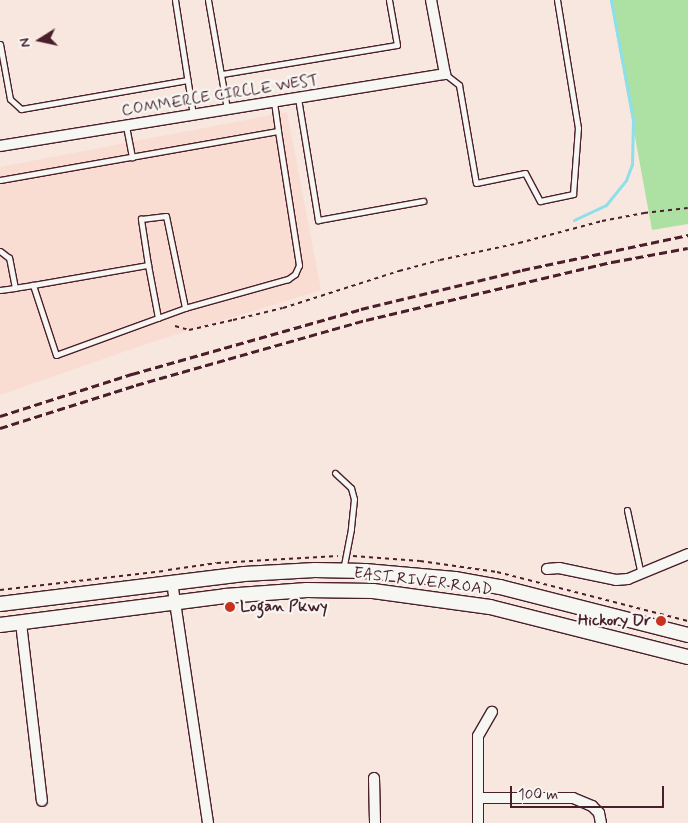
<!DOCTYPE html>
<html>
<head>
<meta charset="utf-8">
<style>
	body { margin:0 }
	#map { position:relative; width:688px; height:823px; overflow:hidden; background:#f8e7df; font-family:Mynerve,sans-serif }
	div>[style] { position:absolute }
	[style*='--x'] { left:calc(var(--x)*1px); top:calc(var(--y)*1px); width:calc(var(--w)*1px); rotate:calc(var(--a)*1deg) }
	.built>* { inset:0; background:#f9dcd2 }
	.green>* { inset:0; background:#ade1a3 }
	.stream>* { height:3px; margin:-1.5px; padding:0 1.5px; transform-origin:1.5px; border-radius:1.5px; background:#8edfe9 }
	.path>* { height:2px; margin-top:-1px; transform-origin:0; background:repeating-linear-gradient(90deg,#4a1f2b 0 4px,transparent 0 8px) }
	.roads { filter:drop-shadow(1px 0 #4a1f2b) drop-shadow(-1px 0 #4a1f2b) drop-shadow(0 1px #4a1f2b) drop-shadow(0 -1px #4a1f2b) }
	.lane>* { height:5px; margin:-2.5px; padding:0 2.5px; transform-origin:2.5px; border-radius:2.5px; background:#f6f6f2 }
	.street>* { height:10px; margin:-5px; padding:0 5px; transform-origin:5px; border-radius:5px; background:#f6f6f2 }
	.secondary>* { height:14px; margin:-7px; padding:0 7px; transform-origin:7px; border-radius:7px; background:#f6f6f2 }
	.rail>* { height:3px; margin-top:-1.5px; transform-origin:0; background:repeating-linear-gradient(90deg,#4a1f2b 0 8px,transparent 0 12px) }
	.dots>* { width:14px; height:14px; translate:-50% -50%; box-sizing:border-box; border:2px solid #f6f6f2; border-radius:50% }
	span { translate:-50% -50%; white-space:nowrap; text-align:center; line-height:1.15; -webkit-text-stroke:4.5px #f6f6f2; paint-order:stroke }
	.street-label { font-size:16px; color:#4a1f2b }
	.poi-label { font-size:16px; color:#4a1f2b; font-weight:700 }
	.left { translate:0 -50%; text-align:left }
	.right { translate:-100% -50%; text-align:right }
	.north { position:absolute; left:15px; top:15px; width:50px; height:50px; -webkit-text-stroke:4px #f6f6f2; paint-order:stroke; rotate:260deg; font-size:14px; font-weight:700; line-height:20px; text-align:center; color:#4a1f2b }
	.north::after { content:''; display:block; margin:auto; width:18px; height:22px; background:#4a1f2b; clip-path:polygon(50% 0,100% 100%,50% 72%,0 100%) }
	.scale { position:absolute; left:510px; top:786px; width:154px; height:22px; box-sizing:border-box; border:2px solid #4a1f2b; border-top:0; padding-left:6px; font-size:15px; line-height:18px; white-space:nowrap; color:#4a1f2b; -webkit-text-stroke:4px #f6f6f2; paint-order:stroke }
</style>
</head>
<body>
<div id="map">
	<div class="built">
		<div style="clip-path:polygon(287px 112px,321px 290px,149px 343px,0 395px,0 167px)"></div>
	</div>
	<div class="green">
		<div style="clip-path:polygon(610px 0,688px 0,688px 224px,652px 230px)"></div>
	</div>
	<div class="stream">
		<div style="--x:574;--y:220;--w:35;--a:-25"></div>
		<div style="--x:606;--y:205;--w:32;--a:-51"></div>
		<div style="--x:626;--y:180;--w:17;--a:-69"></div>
		<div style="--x:632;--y:164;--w:45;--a:-88.7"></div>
		<div style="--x:633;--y:119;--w:121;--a:-100.5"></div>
	</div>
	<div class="path">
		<div style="--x:175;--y:326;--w:15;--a:16"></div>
		<div style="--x:189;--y:330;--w:45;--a:-12.8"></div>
		<div style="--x:233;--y:320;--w:51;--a:-13.5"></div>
		<div style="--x:283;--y:308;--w:122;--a:-17.7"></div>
		<div style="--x:399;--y:271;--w:42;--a:-15"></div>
		<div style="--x:440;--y:260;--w:81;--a:-12.1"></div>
		<div style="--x:519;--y:243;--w:86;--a:-14.8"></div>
		<div style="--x:602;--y:221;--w:43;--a:-10.8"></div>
		<div style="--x:644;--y:213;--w:44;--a:-6.5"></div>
		<div style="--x:353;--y:556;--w:67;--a:4.3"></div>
		<div style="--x:420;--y:561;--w:78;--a:8.1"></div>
		<div style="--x:497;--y:572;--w:197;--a:14.4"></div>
		<div style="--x:168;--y:570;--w:49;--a:-8.1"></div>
		<div style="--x:217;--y:563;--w:121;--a:-3.3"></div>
		<div style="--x:0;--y:590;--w:165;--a:-6.6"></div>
	</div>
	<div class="roads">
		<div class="lane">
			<div style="--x:175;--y:0;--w:116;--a:81.1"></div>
			<div style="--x:208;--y:0;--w:111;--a:80.1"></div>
			<div style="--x:0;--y:44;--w:56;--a:79.7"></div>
			<div style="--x:10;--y:99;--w:15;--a:42"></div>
			<div style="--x:21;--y:109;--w:169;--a:-9.9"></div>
			<div style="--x:222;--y:74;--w:177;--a:-9.4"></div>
			<div style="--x:397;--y:45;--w:46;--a:-100.1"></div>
			<div style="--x:445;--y:74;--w:18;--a:38"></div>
			<div style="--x:459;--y:85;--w:99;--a:80.2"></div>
			<div style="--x:476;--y:183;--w:50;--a:-11.5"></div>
			<div style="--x:525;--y:173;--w:32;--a:62"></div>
			<div style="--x:540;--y:201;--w:34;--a:-12"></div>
			<div style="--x:573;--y:194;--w:66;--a:-85.7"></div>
			<div style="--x:578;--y:128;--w:130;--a:-99.3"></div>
			<div style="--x:298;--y:98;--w:124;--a:80.7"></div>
			<div style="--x:318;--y:220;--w:107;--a:-10.3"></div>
			<div style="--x:274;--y:102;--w:29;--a:82"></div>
			<div style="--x:126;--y:126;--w:32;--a:79"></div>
			<div style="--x:0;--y:180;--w:282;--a:-10"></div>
			<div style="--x:278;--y:131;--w:136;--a:81.1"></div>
			<div style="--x:299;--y:265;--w:10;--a:114"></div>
			<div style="--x:295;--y:274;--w:9;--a:144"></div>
			<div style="--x:288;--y:279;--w:107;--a:164.3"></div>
			<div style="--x:185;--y:308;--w:137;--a:160"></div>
			<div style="--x:56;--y:355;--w:74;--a:-108.2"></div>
			<div style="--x:33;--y:285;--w:18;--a:171"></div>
			<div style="--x:15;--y:288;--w:31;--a:-101"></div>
			<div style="--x:9;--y:258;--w:11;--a:-142"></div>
			<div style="--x:148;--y:265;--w:47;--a:-98.7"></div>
			<div style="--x:141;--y:219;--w:25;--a:-7"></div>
			<div style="--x:166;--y:216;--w:94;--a:78.3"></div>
			<div style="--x:33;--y:285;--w:117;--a:-9.9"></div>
			<div style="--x:148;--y:265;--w:54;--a:79.3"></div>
			<div style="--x:0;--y:290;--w:15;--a:-8"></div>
			<div style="--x:335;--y:473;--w:22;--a:43"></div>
			<div style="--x:351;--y:488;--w:11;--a:75"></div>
			<div style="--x:354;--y:499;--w:30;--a:96"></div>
			<div style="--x:351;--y:529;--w:42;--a:101"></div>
			<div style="--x:627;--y:510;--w:66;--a:77.8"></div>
		</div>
		<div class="street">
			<div style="--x:0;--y:146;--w:451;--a:-9.2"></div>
			<div style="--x:445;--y:74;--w:75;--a:-100.7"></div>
			<div style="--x:547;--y:569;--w:12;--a:-5"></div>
			<div style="--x:559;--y:568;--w:58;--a:11.9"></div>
			<div style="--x:616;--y:580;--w:12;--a:-5"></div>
			<div style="--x:628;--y:579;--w:65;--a:-22.6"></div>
			<div style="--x:172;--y:582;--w:244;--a:81.5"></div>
			<div style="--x:21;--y:623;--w:179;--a:83.3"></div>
			<div style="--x:374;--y:778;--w:45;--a:88.7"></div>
			<div style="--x:478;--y:798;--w:95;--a:0"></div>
			<div style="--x:573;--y:798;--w:21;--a:23"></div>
			<div style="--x:592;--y:806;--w:10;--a:45"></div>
			<div style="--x:599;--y:813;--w:10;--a:79"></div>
			<div style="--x:478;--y:823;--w:87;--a:-90"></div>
			<div style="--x:478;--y:736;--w:28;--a:-60"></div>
		</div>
		<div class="secondary">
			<div style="--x:0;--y:604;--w:246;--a:-7"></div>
			<div style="--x:244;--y:574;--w:71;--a:-3.2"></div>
			<div style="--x:315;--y:570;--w:50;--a:1.1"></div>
			<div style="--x:365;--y:571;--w:90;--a:5.1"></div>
			<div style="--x:455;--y:579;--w:46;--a:10.1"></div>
			<div style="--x:500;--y:587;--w:194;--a:14.3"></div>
			<div style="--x:0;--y:625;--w:227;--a:-7.3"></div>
			<div style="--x:225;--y:596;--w:82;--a:-4.2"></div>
			<div style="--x:307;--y:590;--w:66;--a:0.9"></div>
			<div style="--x:373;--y:591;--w:118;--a:7.8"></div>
			<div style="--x:490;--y:607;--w:204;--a:14.2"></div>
		</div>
	</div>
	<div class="rail">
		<div style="--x:0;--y:416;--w:139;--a:-17.7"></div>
		<div style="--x:132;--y:374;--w:238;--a:-15.8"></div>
		<div style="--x:361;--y:309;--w:166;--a:-13.6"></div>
		<div style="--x:522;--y:270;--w:170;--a:-11.9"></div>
		<div style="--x:0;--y:428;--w:143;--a:-17.5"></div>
		<div style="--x:136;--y:385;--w:239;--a:-15.8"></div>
		<div style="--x:366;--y:320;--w:253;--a:-13.3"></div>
		<div style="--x:612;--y:262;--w:77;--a:-10.4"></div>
	</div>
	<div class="dots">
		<div style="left:230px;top:607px;background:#c8321e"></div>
		<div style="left:661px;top:621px;background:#c8321e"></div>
	</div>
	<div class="street-label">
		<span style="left:220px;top:96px;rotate:-9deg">COMMERCE CIRCLE WEST</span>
		<span style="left:423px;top:582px;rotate:7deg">EAST RIVER ROAD</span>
	</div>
	<div class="poi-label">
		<span class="left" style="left:240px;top:607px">Logan Pkwy</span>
		<span class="right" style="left:651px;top:621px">Hickory Dr</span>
	</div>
	<div class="north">N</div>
	<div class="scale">100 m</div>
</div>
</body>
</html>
